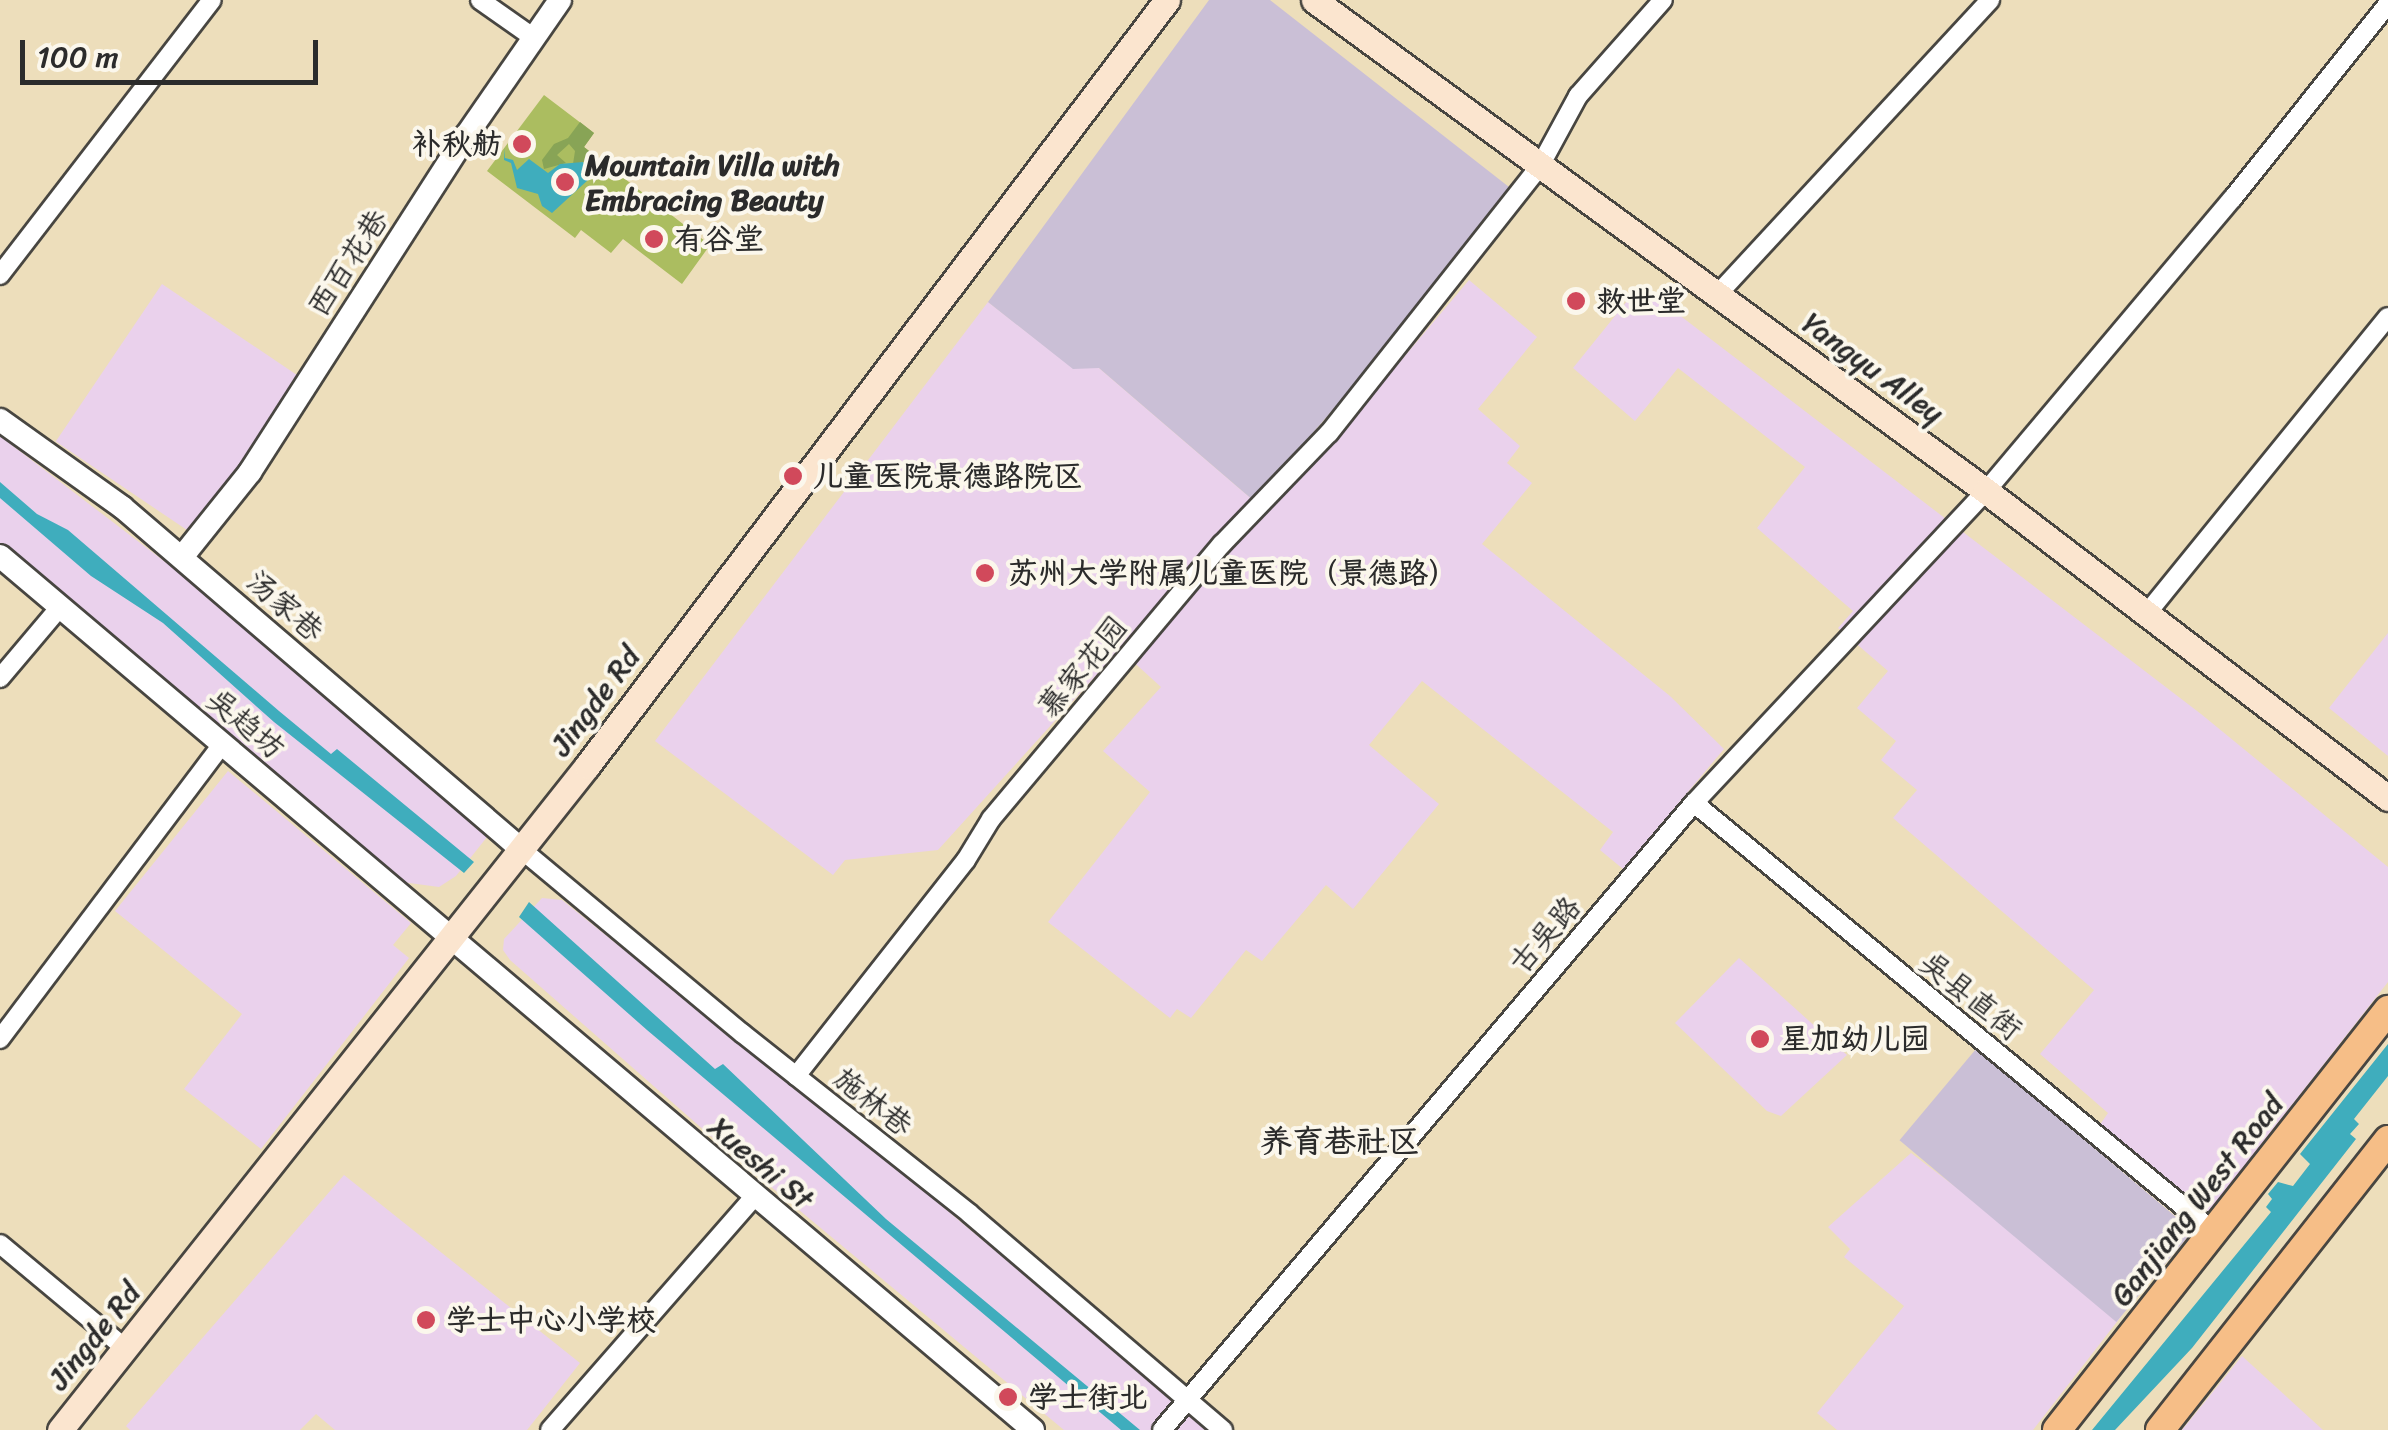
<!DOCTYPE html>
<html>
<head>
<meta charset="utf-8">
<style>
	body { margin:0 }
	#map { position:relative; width:2388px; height:1430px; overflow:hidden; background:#eddebb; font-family:Sriracha,"LXGW WenKai TC",sans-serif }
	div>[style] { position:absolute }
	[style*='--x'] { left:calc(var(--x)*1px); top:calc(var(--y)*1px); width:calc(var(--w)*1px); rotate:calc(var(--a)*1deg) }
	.built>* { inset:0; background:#ead1ec; transform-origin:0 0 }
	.industrial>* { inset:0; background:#cabfd6; transform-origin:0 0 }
	.green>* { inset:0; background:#abbd60 }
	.forest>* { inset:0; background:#88a456 }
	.water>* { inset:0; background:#3fadbd }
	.roads { filter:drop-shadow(2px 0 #484641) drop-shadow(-2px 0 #484641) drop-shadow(0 2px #484641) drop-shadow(0 -2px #484641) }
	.minor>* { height:18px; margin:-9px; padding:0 9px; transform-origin:9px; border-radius:9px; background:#fff }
	.tertiary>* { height:22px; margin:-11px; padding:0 11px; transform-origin:11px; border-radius:11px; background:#fff }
	.secondary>* { height:25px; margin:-12.5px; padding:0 12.5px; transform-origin:12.5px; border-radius:12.5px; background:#fbe5cf }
	.primary>* { height:28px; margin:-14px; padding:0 14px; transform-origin:14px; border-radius:14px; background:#f6be87 }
	.dots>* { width:28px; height:28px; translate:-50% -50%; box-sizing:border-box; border:5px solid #fbf7ec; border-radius:50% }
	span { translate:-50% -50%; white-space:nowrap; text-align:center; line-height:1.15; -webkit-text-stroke:8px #fbf7ec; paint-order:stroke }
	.poi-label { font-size:30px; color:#2b2b2b; font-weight:700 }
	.right { translate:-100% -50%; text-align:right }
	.left { translate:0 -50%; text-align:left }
	.street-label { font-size:30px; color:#2b2b2b }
	.neighbourhood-label { font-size:32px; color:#2b2b2b; font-weight:700 }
	.scale { position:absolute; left:20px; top:40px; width:298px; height:45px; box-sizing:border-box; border:5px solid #2b2b2b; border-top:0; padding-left:12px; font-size:30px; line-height:35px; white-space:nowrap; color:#2b2b2b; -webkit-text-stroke:8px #fbf7ec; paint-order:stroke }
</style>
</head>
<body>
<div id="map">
	<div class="built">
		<div style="clip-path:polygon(1469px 280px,1537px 337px,1478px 409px,1520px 446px,1507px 463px,1532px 483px,1482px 544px,1670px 696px,1724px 749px,1623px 869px,1600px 850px,1613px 832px,1422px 681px,1369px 745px,1439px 804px,1353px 909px,1326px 885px,1262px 961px,1246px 950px,1191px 1018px,1177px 1009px,1170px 1018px,1048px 922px,1150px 792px,1103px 751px,1161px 687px,1128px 657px,1338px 435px)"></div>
		<div style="left:162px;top:284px;width:177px;height:190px;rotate:34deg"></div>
		<div style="clip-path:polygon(1640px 285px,2201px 714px,2388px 867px,2388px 982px,2205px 1216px,2099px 1126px,2108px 1113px,2040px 1054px,2094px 990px,1893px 818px,1917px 790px,1881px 760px,1896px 741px,1857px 708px,1888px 671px,1838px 628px,1853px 611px,1757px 528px,1805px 467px,1678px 368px,1635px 421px,1573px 368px)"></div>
		<div style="clip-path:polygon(988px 302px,1073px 368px,1099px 368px,1254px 501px,938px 850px,845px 860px,833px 875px,655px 741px)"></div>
		<div style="clip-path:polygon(0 436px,253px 629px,487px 837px,456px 876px,439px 887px,402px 882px,0 544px)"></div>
		<div style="clip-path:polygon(2388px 633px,2388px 756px,2329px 708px)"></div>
		<div style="clip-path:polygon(228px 771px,411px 923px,393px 945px,409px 958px,261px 1149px,184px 1089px,242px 1014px,115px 911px)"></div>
		<div style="clip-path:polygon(542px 898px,562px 900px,918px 1186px,1209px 1430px,1064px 1430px,722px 1146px,510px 960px,503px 950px,504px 939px)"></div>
		<div style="clip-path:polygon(1739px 958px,1847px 1055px,1781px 1116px,1767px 1111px,1675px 1023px)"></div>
		<div style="clip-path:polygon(1911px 1153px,2123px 1314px,2033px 1430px,1837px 1430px,1817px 1413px,1904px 1306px,1844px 1257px,1850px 1249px,1828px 1227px)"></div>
		<div style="clip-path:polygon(344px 1175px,580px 1363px,527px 1430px,335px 1430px,316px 1414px,300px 1430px,130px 1430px,126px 1426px)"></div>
		<div style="clip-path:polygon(2242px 1356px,2323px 1430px,2182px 1430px)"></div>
	</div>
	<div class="industrial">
		<div style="clip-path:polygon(1209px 0,1270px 0,1509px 187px,1381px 354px,1254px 501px,1099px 368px,1073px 369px,988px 302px)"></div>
		<div style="left:1976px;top:1049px;width:283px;height:119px;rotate:40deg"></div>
	</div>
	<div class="green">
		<div style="clip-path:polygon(544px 95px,594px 133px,584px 147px,710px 245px,682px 284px,623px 239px,611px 253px,581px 230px,575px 238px,487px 171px)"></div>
	</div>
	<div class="forest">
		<div style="clip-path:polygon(580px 122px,594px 133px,584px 147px,604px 163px,590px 170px,584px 162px,573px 164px,575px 151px,569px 144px,557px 155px,566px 163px,544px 169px,542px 160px,554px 144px,568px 138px)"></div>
	</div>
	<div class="water">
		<div style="clip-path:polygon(505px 148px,505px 158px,513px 160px,517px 170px,529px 159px,548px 173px,560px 164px,583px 162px,589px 169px,595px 164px,600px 169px,552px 213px,542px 206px,538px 194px,517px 188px,511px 163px,504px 160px)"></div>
		<div style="clip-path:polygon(0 482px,37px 514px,68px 530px,279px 711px,331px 754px,337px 749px,474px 862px,464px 873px,274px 722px,163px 623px,91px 576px,0 498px)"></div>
		<div style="clip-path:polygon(529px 902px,715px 1069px,723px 1064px,886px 1219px,1140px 1430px,1121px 1430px,647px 1030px,519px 917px)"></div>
		<div style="clip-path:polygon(2388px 1044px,2388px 1076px,2354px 1119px,2359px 1124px,2350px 1134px,2356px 1139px,2192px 1348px,2115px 1430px,2092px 1430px,2271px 1212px,2266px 1207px,2272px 1199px,2268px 1194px,2278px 1182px,2293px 1186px,2310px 1164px,2300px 1154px)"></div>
	</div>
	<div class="roads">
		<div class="minor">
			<div style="--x:480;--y:0;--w:66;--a:35.1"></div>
			<div style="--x:0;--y:275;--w:347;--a:-52.4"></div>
			<div style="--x:1717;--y:295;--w:402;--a:-47.2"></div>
			<div style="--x:2148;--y:612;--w:380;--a:-50.9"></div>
			<div style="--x:0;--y:678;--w:93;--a:-49.8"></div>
			<div style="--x:1694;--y:803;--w:673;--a:39.51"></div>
			<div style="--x:521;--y:849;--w:288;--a:39.8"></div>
			<div style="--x:742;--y:1033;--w:291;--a:38.4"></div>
			<div style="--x:970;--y:1214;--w:333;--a:40.5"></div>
			<div style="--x:0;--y:1039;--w:369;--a:-53"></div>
			<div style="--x:796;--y:1076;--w:275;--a:-51.8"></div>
			<div style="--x:966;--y:860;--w:48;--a:-58.6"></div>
			<div style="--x:991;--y:819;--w:359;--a:-50"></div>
			<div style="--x:1222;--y:544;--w:154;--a:-46.1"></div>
			<div style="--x:1329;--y:433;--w:340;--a:-51.7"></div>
			<div style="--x:1540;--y:166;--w:80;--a:-61.5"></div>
			<div style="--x:1578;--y:96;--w:128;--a:-48.5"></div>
			<div style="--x:0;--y:1244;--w:164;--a:39.8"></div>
			<div style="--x:550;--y:1430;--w:310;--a:-48.8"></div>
			<div style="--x:1162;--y:1430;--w:822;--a:-49.69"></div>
			<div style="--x:1694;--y:803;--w:427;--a:-46.9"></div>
			<div style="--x:1986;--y:491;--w:383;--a:-49.9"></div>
			<div style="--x:2233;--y:198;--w:248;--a:-51.4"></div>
		</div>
		<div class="tertiary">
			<div style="--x:0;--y:420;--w:150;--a:35.5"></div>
			<div style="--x:122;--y:507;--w:526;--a:40.6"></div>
			<div style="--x:0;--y:556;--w:1353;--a:40.23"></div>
			<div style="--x:182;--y:557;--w:109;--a:-51.3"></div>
			<div style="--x:250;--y:472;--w:399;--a:-57.3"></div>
			<div style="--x:466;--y:136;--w:165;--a:-55.3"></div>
		</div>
		<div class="secondary">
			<div style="--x:1314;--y:0;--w:832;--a:36.15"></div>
			<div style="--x:1986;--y:491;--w:506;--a:37.37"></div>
			<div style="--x:60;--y:1430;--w:848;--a:-51.56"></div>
			<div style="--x:587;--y:766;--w:961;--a:-52.87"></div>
		</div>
		<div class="primary">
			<div style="--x:2057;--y:1430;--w:535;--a:-51.76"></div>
			<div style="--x:2160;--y:1430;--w:369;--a:-51.8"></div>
		</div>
	</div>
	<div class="dots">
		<div style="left:522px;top:144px;background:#d1495b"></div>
		<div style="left:565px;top:182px;background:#d1495b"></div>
		<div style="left:654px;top:239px;background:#d1495b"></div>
		<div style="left:1576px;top:301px;background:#d1495b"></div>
		<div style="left:793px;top:476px;background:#d1495b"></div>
		<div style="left:985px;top:573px;background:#d1495b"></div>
		<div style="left:1760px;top:1039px;background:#d1495b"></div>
		<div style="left:426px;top:1320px;background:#d1495b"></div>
		<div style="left:1008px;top:1397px;background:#d1495b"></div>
	</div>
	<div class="poi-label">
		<span class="right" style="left:502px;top:144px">补秋舫</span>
		<span class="left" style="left:585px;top:182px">Mountain Villa with<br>Embracing Beauty</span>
		<span class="left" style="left:674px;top:239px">有谷堂</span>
		<span class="left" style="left:1596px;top:301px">救世堂</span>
		<span class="left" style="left:813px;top:476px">儿童医院景德路院区</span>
		<span class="left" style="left:1008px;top:573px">苏州大学附属儿童医院（景德路）</span>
		<span class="left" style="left:1780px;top:1039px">星加幼儿园</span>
		<span class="left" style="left:446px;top:1320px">学士中心小学校</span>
		<span class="left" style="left:1028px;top:1397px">学士街北</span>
	</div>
	<div class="street-label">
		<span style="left:348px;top:263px;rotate:-57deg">西百花巷</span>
		<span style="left:1873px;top:368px;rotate:36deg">Yangyu Alley</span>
		<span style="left:285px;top:606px;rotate:41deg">汤家巷</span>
		<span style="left:1083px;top:667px;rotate:-50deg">慕家花园</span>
		<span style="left:595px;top:701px;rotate:-53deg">Jingde Rd</span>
		<span style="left:246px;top:724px;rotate:40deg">吴趋坊</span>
		<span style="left:1545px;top:935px;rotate:-49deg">古吴路</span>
		<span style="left:1971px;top:996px;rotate:39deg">吴县直街</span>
		<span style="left:873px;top:1102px;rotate:38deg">施林巷</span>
		<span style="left:761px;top:1163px;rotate:40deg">Xueshi St</span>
		<span style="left:2197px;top:1200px;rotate:-52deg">Ganjiang West Road</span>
		<span style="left:94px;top:1336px;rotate:-51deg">Jingde Rd</span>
	</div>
	<div class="neighbourhood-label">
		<span style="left:1340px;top:1142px">养育巷社区</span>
	</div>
	<div class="scale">100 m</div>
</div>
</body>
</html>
